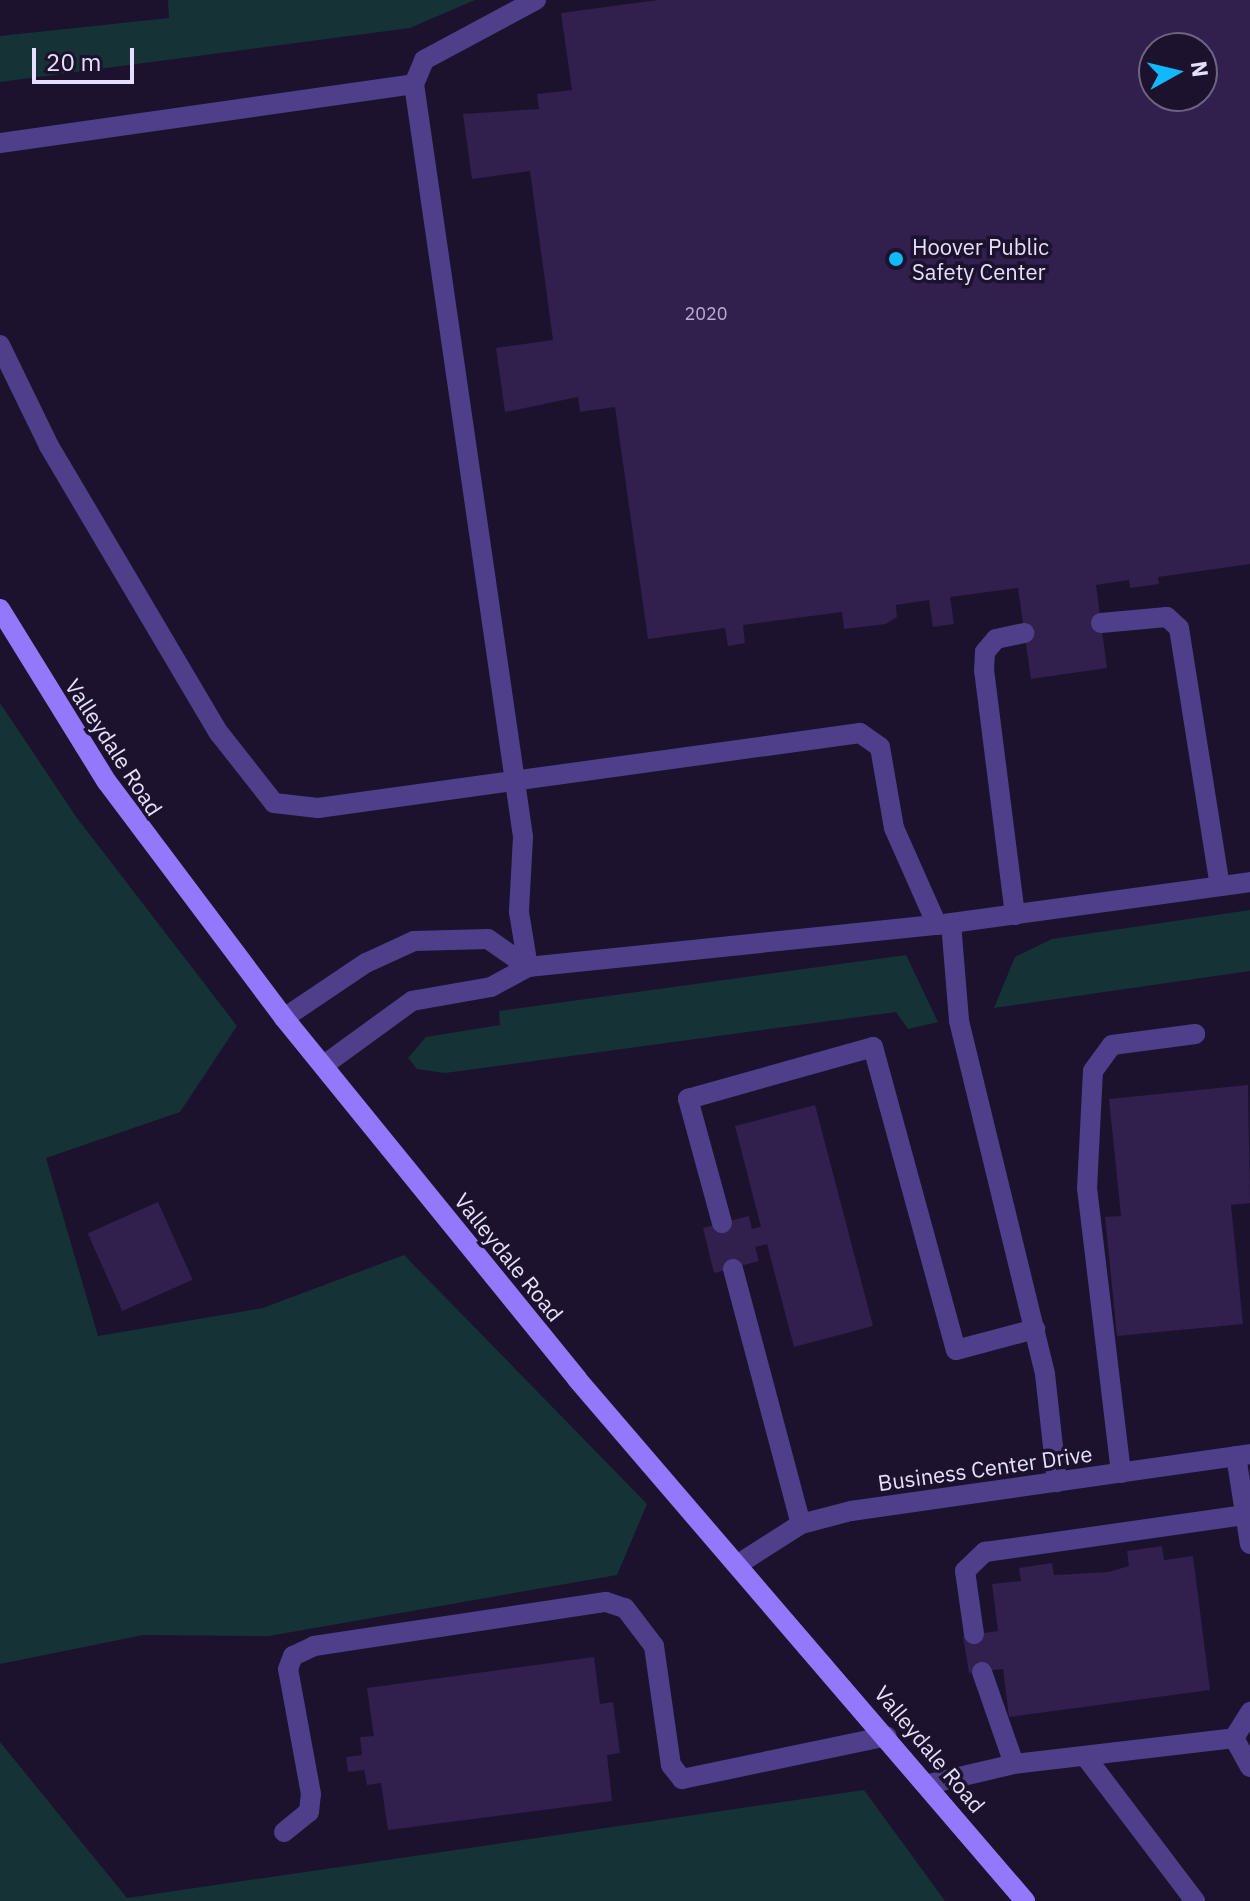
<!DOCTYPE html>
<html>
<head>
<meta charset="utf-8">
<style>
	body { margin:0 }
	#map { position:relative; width:1250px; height:1901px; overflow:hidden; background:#1c122d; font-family:"IBM Plex Sans",sans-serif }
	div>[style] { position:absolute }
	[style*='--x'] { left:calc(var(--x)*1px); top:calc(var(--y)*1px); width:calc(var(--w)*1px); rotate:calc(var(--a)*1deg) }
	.green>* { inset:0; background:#153237 }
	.building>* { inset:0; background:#311f4d; transform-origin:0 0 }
	.lane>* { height:20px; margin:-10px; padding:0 10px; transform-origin:10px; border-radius:10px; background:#4f3f8b }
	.secondary>* { height:20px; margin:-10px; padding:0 10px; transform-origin:10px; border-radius:10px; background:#9378fc }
	.dots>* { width:22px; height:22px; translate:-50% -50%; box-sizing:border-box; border:4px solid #1c122d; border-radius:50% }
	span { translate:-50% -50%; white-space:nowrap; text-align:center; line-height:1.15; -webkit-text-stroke:7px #1c122d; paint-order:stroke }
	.number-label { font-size:18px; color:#baafd2 }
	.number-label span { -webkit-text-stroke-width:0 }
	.poi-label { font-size:22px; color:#e8dffe }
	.left { translate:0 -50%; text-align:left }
	.street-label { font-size:22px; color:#e8dffe }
	.north { position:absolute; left:1138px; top:32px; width:80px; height:80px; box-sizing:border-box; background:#1c122d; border:2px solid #6e6481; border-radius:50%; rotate:82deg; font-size:22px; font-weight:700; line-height:32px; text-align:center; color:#e8dffe }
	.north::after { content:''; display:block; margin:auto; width:28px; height:36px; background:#0fb9fb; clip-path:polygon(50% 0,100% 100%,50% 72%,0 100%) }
	.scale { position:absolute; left:32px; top:48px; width:102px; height:36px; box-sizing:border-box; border:4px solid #e8dffe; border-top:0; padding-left:10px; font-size:24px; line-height:28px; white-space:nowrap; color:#e8dffe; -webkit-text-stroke:6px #1c122d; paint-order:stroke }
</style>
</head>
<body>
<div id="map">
	<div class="green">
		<div style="clip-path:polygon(168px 0,475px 0,410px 28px,0 82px,0 36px,169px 18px)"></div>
		<div style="clip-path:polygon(0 703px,77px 818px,237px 1026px,180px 1112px,46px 1158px,98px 1336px,263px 1308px,404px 1255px,647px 1504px,617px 1575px,269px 1636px,143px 1635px,0 1664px)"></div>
		<div style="clip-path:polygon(1250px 910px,1250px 971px,994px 1008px,1015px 957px,1052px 939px)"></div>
		<div style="clip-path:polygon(906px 955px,938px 1022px,908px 1029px,896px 1012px,445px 1073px,417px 1069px,408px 1058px,426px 1037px,500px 1025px,499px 1011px)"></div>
		<div style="clip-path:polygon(0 1742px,127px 1898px,864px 1790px,945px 1901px,0 1901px)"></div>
	</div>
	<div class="building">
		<div style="clip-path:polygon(evenodd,658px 0,1250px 0,1250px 564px,1158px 577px,1159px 584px,1130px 588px,1129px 580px,1096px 585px,1107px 668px,1031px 679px,1018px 588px,950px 597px,954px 624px,933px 627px,929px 600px,896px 605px,897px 617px,886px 624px,844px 629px,842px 612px,743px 625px,745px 643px,728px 646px,725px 628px,648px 639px,615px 407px,580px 412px,578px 397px,505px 412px,496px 348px,553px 340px,530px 171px,472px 179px,463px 114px,539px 109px,537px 94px,572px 90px,561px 13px,658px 0,1154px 48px,1202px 48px,1202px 96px,1154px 96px,1154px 48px)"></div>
		<div style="clip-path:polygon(1248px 1085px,1250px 1203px,1231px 1205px,1243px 1324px,1117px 1336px,1105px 1217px,1121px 1216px,1109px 1099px)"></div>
		<div style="clip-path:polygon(815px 1105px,873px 1326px,794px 1347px,767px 1244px,755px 1247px,759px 1261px,714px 1273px,703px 1228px,749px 1216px,752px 1229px,761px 1227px,735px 1126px)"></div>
		<div style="left:158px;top:1202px;width:85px;height:77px;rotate:66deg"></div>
		<div style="clip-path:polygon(1162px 1546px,1164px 1560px,1193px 1556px,1210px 1690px,1009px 1717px,1003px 1669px,969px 1673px,963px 1636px,998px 1631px,992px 1584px,1021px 1581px,1019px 1568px,1052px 1563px,1054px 1575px,1108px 1572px,1129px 1566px,1127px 1551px)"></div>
		<div style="clip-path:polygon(594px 1657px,600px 1704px,613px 1702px,620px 1753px,607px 1755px,612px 1801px,388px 1830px,381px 1783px,367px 1785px,364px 1770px,348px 1772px,346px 1757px,362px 1755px,360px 1737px,374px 1736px,367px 1688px)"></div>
	</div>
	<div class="lane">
		<div style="--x:414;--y:84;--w:26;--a:-67"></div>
		<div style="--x:424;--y:60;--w:127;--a:-28.2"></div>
		<div style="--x:0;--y:143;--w:418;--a:-8.1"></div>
		<div style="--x:414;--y:84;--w:761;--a:81.76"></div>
		<div style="--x:523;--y:837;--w:75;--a:93.1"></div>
		<div style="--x:519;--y:912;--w:56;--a:80.7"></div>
		<div style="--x:528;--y:967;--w:411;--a:-5.9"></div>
		<div style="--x:937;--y:925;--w:316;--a:-7.8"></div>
		<div style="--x:0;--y:345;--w:112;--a:64.1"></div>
		<div style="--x:49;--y:446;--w:334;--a:59.4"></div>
		<div style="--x:219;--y:733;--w:89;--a:51.8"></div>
		<div style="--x:274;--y:803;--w:44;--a:6.5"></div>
		<div style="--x:318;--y:808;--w:547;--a:-7.88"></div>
		<div style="--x:860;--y:733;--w:24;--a:35"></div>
		<div style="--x:880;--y:747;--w:82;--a:80.2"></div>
		<div style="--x:894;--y:828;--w:106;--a:66.1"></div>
		<div style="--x:1101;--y:623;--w:66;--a:-5.2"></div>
		<div style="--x:1167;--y:617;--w:16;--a:43"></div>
		<div style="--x:1179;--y:628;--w:261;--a:81"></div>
		<div style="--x:1015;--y:915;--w:246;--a:-97.2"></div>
		<div style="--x:984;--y:671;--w:19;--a:-87"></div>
		<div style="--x:985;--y:652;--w:17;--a:-50"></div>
		<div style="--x:996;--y:639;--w:29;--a:-12"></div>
		<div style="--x:951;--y:923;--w:98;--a:85.3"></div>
		<div style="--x:959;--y:1021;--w:363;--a:76.3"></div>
		<div style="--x:1045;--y:1374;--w:109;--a:83.7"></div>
		<div style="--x:284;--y:1018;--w:99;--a:-33.9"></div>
		<div style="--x:366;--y:963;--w:53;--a:-24.6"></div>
		<div style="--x:414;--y:941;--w:74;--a:-1.5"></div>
		<div style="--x:488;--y:939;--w:49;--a:35"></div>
		<div style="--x:528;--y:967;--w:42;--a:151.6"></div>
		<div style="--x:491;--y:987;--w:80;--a:170"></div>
		<div style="--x:412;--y:1001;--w:109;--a:144"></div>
		<div style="--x:722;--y:1223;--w:129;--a:-105.3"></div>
		<div style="--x:688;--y:1099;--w:192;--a:-15.7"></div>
		<div style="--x:873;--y:1047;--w:314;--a:74.7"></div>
		<div style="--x:956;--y:1350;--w:82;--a:-14.9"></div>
		<div style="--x:733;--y:1269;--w:264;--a:75.1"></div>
		<div style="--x:1236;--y:1456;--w:89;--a:81"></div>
		<div style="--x:1121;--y:1473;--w:286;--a:-96.8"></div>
		<div style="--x:1087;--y:1189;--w:118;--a:-87.1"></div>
		<div style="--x:1093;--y:1071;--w:32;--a:-54"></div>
		<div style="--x:1112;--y:1045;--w:84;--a:-7.5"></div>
		<div style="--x:740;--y:1563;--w:72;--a:-32.6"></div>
		<div style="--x:801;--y:1524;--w:52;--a:-14.6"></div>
		<div style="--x:851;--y:1511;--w:403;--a:-8.1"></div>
		<div style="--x:974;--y:1634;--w:64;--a:-98.1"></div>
		<div style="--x:965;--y:1571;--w:28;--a:-44"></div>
		<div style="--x:985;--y:1552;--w:263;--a:-8.1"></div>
		<div style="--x:982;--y:1672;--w:97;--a:70.8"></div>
		<div style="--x:1234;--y:1738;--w:33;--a:61"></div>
		<div style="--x:1085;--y:1756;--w:182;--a:52.8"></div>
		<div style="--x:929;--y:1784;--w:87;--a:-13.2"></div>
		<div style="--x:1014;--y:1764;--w:222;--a:-6.7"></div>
		<div style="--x:1234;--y:1738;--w:31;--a:-58"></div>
		<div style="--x:284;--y:1832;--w:32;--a:-39"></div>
		<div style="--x:309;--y:1812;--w:18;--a:-84"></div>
		<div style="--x:311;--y:1794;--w:127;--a:-100.4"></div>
		<div style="--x:288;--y:1669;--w:14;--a:-69"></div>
		<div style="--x:293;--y:1656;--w:23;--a:-25"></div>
		<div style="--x:314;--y:1646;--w:295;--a:-8.6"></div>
		<div style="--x:606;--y:1602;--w:20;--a:18"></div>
		<div style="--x:625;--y:1608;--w:48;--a:52.7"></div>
		<div style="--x:654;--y:1646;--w:120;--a:81.9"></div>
		<div style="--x:671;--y:1765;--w:18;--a:52"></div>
		<div style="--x:682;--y:1779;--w:209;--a:-11.8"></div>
	</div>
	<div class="secondary">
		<div style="--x:0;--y:609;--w:203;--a:58.3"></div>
		<div style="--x:107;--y:782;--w:295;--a:53.1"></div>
		<div style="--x:284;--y:1018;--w:465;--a:50.9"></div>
		<div style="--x:577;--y:1379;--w:688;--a:49.36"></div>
	</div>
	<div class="dots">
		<div style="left:896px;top:259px;background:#0fb9fb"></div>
	</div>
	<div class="number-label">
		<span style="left:706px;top:314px">2020</span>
	</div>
	<div class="poi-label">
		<span class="left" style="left:912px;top:259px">Hoover Public<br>Safety Center</span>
	</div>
	<div class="street-label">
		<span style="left:114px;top:747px;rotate:57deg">Valleydale Road</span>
		<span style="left:509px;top:1257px;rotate:51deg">Valleydale Road</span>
		<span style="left:985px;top:1468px;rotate:-8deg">Business Center Drive</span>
		<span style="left:930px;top:1749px;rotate:50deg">Valleydale Road</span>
	</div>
	<div class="north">N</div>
	<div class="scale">20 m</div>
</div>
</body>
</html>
